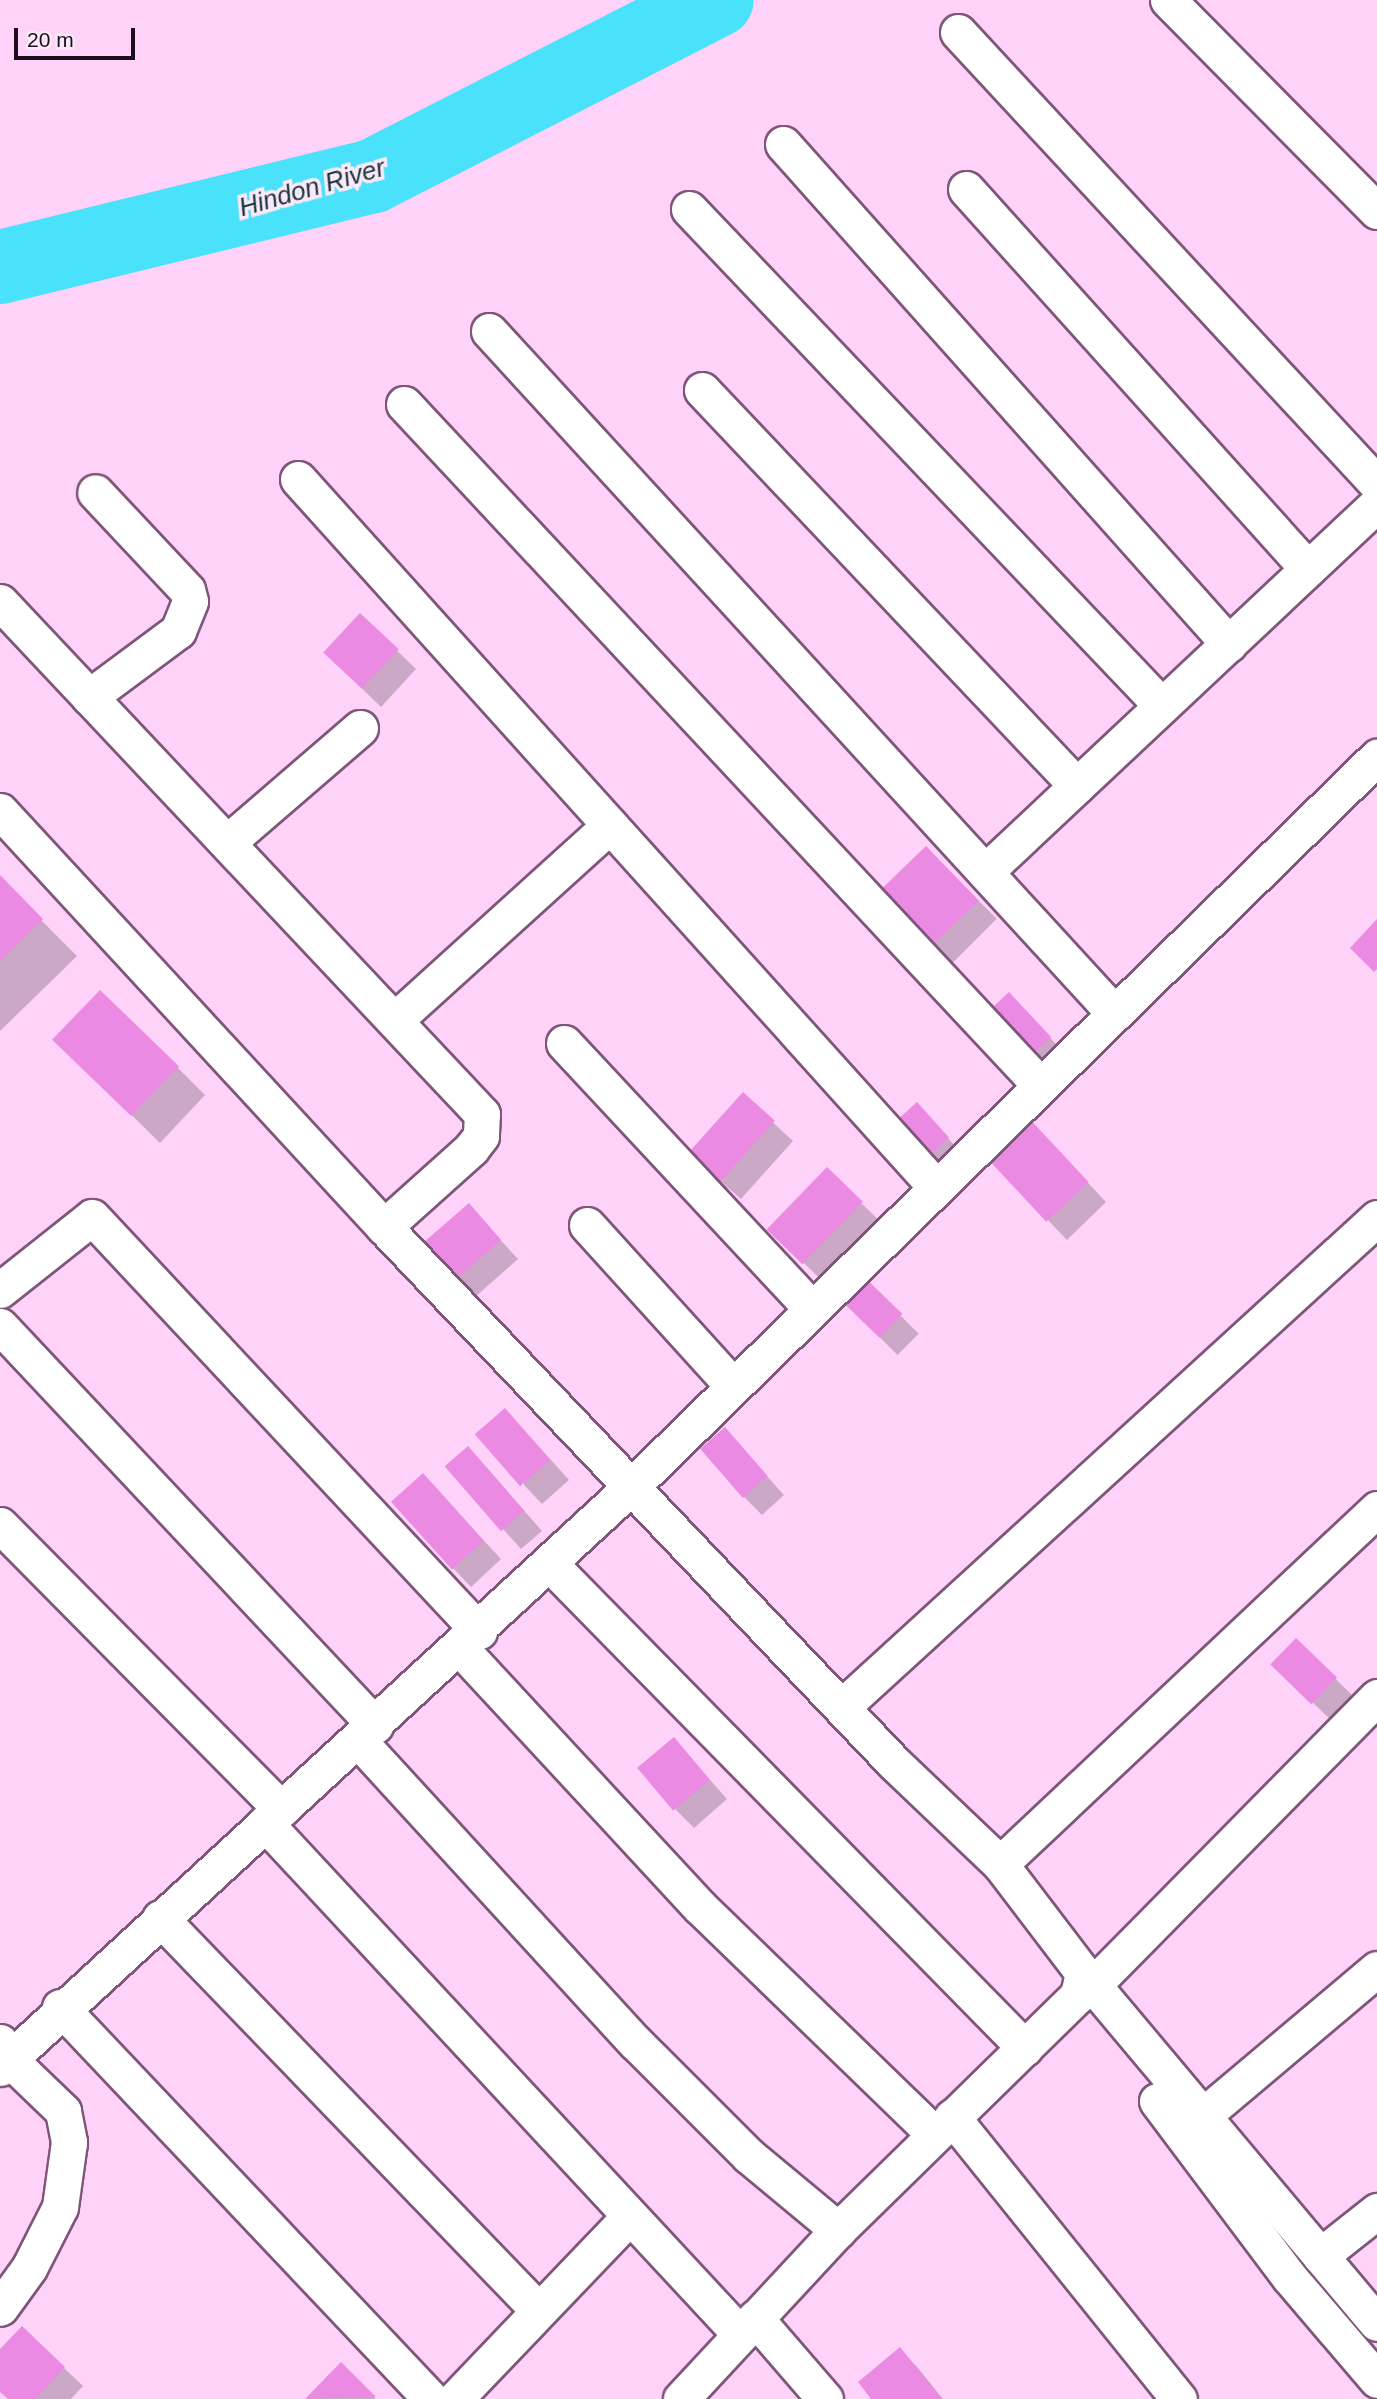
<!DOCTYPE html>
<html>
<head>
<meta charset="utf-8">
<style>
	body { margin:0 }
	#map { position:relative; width:1377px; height:2399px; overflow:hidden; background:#ffd2f9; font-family:Arial,sans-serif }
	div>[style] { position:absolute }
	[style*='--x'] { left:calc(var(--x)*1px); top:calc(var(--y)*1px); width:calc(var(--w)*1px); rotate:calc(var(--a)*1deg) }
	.shadow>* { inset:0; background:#0003; transform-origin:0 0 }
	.river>* { height:74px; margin:-37px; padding:0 37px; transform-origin:37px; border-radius:37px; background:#4ae1fa }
	.building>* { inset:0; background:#eb8ae2; transform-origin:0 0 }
	.roads { filter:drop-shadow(2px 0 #7d5679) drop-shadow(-2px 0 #7d5679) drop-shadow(0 2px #7d5679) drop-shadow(0 -2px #7d5679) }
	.minor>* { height:35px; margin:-17.5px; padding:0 17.5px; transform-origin:17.5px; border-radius:17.5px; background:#fff }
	span { translate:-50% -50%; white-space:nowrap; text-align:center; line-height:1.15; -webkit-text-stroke:7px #fbe9f9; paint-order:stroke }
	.water-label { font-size:26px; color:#18373c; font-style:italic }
	.scale { position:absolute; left:14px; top:28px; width:121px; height:32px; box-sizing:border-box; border:4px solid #1d0e1c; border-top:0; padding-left:9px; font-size:21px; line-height:24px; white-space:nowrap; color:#1d0e1c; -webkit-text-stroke:5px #fbe9f9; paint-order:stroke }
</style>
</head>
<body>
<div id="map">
	<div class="shadow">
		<div style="clip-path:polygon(360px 615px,416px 669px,381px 707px,344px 671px)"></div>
		<div style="left:926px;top:848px;width:100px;height:69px;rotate:45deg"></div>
		<div style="clip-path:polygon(0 879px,77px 956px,0 1031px)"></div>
		<div style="clip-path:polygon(1027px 1013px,1068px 1057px,1043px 1080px,1025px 1062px)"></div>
		<div style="clip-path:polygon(83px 1067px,178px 1068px,205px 1095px,160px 1143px)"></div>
		<div style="clip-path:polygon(743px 1095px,793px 1141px,741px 1199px,709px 1171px)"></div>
		<div style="clip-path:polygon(925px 1113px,957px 1148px,938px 1165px,929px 1156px)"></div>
		<div style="clip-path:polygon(1044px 1136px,1106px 1202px,1067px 1240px,986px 1155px)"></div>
		<div style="left:827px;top:1170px;width:74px;height:83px;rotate:44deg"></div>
		<div style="clip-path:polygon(468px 1205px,518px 1259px,475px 1297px,456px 1279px)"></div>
		<div style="left:860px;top:1275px;width:83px;height:30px;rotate:45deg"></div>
		<div style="clip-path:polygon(523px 1429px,569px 1480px,542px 1504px,524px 1485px)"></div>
		<div style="clip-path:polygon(725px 1430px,784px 1495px,762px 1515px,743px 1496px)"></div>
		<div style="clip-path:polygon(447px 1467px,486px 1467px,542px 1531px,521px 1549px)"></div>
		<div style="clip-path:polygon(423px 1475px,501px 1559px,471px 1587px,453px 1568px)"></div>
		<div style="clip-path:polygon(1296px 1640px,1354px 1697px,1331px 1720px,1291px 1682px)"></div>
		<div style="clip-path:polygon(674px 1739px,727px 1799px,694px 1828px,676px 1810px)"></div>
		<div style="clip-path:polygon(22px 2328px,83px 2386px,71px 2399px,9px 2399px,0 2390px,0 2352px)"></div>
		<div style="clip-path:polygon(900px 2350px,918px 2368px,943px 2399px,874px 2399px)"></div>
		<div style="clip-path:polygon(341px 2365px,375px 2398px,375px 2399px,307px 2399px)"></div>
	</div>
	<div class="river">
		<div style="--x:0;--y:267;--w:384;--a:-13.7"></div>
		<div style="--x:373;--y:176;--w:386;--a:-27.1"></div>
	</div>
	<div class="building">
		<div style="left:360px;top:613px;width:53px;height:54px;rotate:43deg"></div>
		<div style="left:926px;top:846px;width:76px;height:72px;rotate:46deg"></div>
		<div style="clip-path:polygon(0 875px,43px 919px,0 961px)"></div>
		<div style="clip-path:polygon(1377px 919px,1377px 969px,1374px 972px,1350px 948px)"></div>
		<div style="left:100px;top:990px;width:110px;height:69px;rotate:44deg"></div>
		<div style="left:1009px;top:992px;width:62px;height:38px;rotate:47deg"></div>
		<div style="left:743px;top:1092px;width:43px;height:82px;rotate:42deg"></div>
		<div style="left:917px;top:1102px;width:48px;height:29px;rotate:48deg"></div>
		<div style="left:1026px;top:1115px;width:92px;height:58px;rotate:47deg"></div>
		<div style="left:827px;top:1167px;width:50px;height:87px;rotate:44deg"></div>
		<div style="left:469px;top:1203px;width:49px;height:61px;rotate:49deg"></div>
		<div style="left:860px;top:1273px;width:59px;height:33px;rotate:44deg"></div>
		<div style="left:505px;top:1408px;width:69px;height:40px;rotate:49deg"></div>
		<div style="left:725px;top:1427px;width:65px;height:33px;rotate:49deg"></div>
		<div style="left:468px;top:1446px;width:86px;height:31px;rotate:49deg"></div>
		<div style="left:423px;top:1473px;width:91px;height:43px;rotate:48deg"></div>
		<div style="left:1296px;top:1638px;width:57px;height:37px;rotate:44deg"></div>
		<div style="left:674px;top:1737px;width:56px;height:48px;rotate:50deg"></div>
		<div style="clip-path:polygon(22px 2326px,65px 2367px,36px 2399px,8px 2399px,0 2392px,0 2349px)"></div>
		<div style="clip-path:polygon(900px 2347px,942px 2399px,871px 2399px,858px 2382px)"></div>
		<div style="clip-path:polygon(341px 2362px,376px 2397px,305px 2399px)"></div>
	</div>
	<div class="roads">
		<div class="minor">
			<div style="--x:1168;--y:0;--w:297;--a:45.3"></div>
			<div style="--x:958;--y:32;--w:616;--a:47.17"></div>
			<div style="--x:783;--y:144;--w:670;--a:48.27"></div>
			<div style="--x:966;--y:189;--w:511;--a:48.01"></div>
			<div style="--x:689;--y:209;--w:686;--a:46.42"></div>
			<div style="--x:489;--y:331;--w:926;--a:47.49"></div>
			<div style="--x:702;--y:390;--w:545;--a:46.56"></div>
			<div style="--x:404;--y:404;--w:932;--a:46.96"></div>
			<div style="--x:298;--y:479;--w:953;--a:47.98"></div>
			<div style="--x:0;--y:602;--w:703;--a:46.73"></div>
			<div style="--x:482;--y:1114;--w:22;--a:93"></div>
			<div style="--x:481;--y:1136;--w:16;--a:128"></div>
			<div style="--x:471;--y:1149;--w:117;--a:138.1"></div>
			<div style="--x:89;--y:697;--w:111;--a:-36.6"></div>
			<div style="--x:178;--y:631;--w:32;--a:-68"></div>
			<div style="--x:190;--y:601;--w:11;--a:-105"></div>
			<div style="--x:187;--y:590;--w:134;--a:-133.2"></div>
			<div style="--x:0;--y:811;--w:566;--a:47.29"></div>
			<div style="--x:384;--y:1227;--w:740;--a:46.42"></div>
			<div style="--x:894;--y:1763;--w:146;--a:43.6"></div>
			<div style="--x:1000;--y:1864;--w:137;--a:52.7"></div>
			<div style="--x:1083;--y:1973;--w:23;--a:103"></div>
			<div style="--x:1078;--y:1995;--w:336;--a:135.6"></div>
			<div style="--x:838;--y:2230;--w:231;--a:132.9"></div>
			<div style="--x:229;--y:841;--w:173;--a:-40.8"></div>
			<div style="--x:985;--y:872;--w:538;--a:-43.19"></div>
			<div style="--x:395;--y:1020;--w:290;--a:-42.2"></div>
			<div style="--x:564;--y:1043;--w:362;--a:47"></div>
			<div style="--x:587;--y:1225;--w:216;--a:47.8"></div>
			<div style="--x:0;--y:1290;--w:117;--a:-38.4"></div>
			<div style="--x:92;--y:1217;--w:567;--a:46.93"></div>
			<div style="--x:0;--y:1326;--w:548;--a:46.78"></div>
			<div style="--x:0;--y:1525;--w:400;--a:45.3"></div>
			<div style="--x:550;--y:1564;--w:678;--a:45.54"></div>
			<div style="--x:460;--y:1648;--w:353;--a:47.2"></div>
			<div style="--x:700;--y:1907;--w:326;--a:44.1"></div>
			<div style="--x:1377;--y:1697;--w:404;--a:134.6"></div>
			<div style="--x:1093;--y:1985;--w:441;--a:50"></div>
			<div style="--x:844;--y:1705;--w:722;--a:-42.42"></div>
			<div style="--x:358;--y:1740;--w:411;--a:47.5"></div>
			<div style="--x:636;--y:2043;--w:160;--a:45"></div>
			<div style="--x:749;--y:2156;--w:116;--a:39.7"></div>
			<div style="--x:265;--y:1823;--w:698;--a:47.09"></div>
			<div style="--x:1000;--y:1864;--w:518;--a:-43.28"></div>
			<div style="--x:160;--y:1918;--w:543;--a:46.04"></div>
			<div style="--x:60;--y:2007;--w:540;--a:46.58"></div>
			<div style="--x:0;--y:2042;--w:19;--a:62"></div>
			<div style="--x:9;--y:2059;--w:75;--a:43.9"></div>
			<div style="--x:63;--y:2111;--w:32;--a:79"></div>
			<div style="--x:69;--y:2142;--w:66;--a:97.9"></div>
			<div style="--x:60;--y:2207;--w:68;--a:116.9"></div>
			<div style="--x:29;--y:2268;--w:49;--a:125.9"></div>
			<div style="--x:0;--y:2068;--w:862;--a:-42.65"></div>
			<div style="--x:634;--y:1484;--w:1040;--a:-44.38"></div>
			<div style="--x:1157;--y:2101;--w:221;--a:53.1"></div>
			<div style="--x:1290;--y:2278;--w:134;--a:49.5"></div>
			<div style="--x:952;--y:2117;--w:362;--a:51.2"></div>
			<div style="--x:1200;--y:2118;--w:231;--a:-40.1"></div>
			<div style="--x:1320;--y:2256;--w:73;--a:-38.3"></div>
			<div style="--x:755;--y:2318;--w:107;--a:49.2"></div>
			<div style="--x:455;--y:2399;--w:252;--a:-46.3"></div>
		</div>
	</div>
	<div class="water-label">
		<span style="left:312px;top:188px;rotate:-16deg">Hindon River</span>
	</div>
	<div class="scale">20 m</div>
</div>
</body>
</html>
